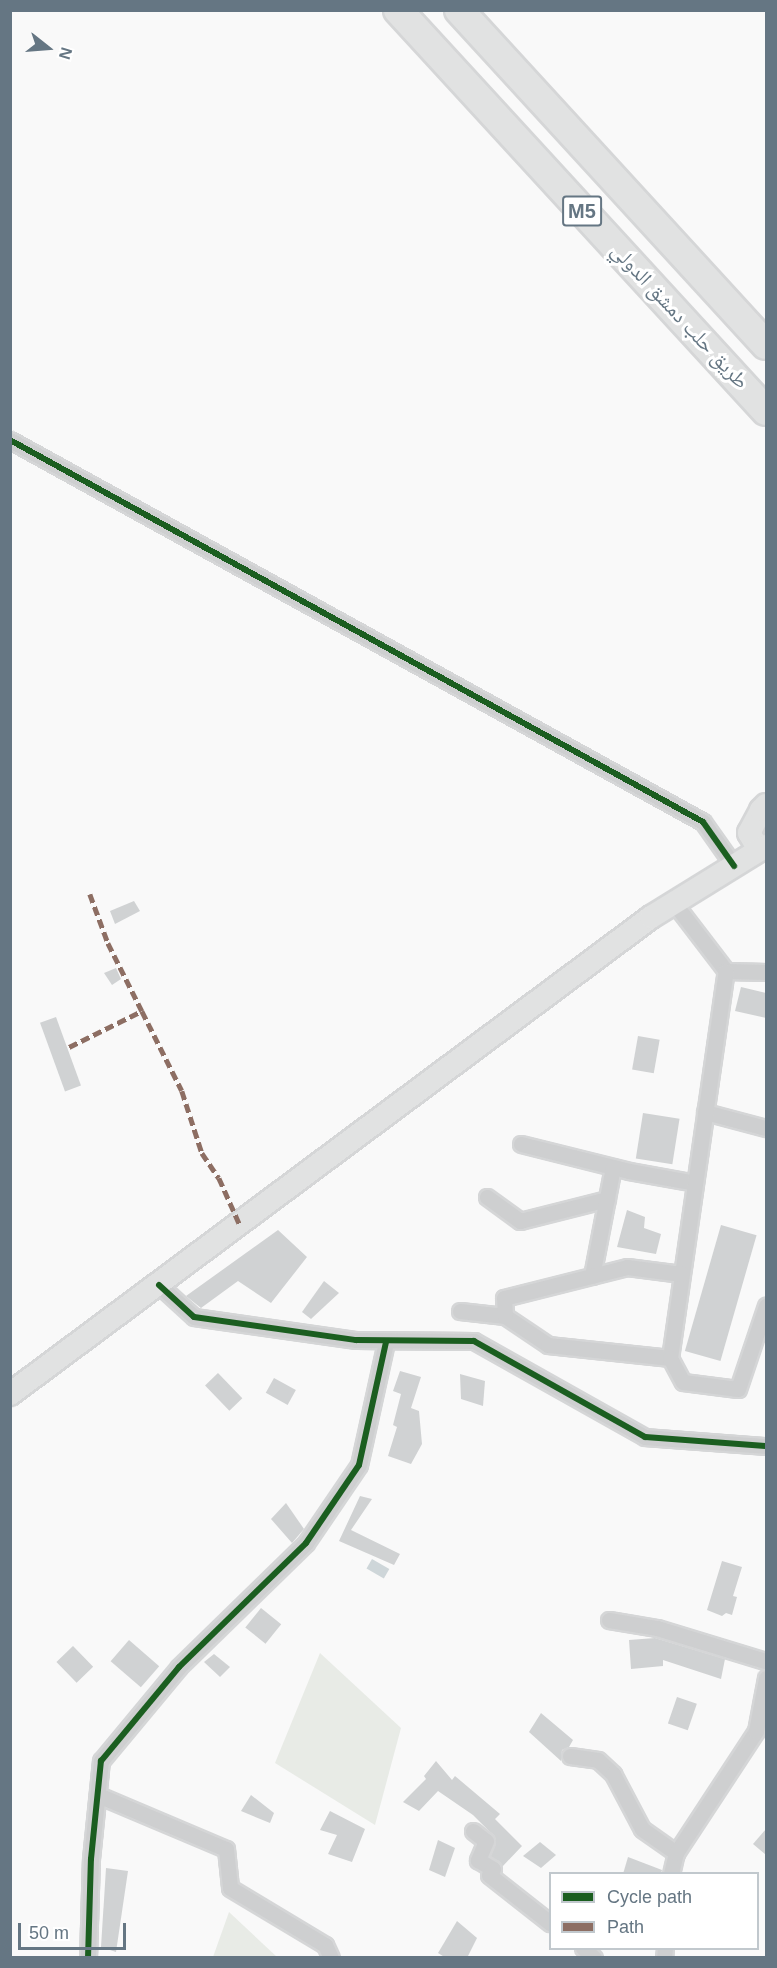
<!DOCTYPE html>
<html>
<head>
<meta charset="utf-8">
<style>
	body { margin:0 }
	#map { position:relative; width:777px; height:1968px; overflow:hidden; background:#f9f9f9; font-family:Helvetica,"Noto Naskh Arabic",sans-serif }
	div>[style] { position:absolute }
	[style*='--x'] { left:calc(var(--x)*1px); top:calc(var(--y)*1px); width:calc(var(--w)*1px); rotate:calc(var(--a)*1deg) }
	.green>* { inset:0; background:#e8ebe6 }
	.water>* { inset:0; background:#ced6d9; transform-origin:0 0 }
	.building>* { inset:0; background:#d0d2d3; transform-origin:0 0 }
	.roads { filter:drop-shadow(2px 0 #d5d6d7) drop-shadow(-2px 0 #d5d6d7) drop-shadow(0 2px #d5d6d7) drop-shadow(0 -2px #d5d6d7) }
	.minor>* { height:15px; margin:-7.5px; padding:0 7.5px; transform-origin:7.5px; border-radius:7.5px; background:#cecfd0 }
	.secondary>* { height:22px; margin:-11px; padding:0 11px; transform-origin:11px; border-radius:11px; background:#e1e2e2 }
	.motorway>* { height:28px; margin:-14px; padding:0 14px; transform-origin:14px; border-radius:14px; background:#e1e2e2 }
	.quiet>* { height:4.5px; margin-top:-2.25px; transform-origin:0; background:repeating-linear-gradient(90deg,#8d6e63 0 9px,transparent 0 13.5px) }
	.cycleway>* { height:6px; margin:-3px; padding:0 3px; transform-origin:3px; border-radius:3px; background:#1b5e20 }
	span { translate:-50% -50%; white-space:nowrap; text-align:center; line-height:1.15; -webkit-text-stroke:6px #fff; paint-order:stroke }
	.shield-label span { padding:2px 4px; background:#fff; border:2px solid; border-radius:4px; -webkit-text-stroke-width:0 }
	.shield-label { font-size:20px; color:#657683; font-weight:700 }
	.street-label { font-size:21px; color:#657683 }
	.frame { position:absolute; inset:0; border:12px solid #657683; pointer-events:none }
	.legend { position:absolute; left:549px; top:1872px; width:210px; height:78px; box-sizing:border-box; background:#fff; border:2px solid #c1c8cd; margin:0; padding:8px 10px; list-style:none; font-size:18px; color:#657683 }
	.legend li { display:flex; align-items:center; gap:12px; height:30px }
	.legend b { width:30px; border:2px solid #c1c8cd }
	.north { position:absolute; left:18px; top:18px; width:60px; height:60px; -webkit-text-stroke:4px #fff; paint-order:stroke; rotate:107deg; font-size:16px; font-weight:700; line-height:24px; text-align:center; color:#657683 }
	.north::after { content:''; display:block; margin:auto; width:21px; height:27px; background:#657683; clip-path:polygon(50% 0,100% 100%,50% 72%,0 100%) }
	.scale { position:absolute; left:18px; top:1923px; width:108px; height:27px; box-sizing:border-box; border:3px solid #657683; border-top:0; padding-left:8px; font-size:18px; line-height:21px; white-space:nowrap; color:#657683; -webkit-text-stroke:4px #fff; paint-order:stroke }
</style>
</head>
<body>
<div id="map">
	<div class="green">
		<div style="clip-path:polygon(320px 1653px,401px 1728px,375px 1825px,275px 1763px)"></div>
		<div style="clip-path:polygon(229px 1912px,277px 1957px,213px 1957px)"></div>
	</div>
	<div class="water">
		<div style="left:372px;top:1559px;width:20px;height:11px;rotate:30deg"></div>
	</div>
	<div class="building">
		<div style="clip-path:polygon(134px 901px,140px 911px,115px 924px,110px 911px)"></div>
		<div style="clip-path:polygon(116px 968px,121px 979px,112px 985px,104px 973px)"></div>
		<div style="clip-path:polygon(741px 987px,766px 993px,766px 1018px,735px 1011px)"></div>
		<div style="left:56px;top:1017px;width:73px;height:17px;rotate:70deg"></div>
		<div style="left:638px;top:1036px;width:22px;height:34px;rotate:10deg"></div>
		<div style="left:643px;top:1113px;width:37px;height:46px;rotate:9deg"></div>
		<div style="clip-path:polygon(627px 1210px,645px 1217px,644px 1228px,661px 1234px,656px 1254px,617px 1247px)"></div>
		<div style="left:721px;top:1225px;width:37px;height:131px;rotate:16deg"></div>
		<div style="clip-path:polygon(278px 1230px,307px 1257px,271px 1303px,238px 1281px,201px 1308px,186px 1296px)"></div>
		<div style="clip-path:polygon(324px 1281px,339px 1293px,311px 1319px,302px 1312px)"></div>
		<div style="clip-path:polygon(400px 1371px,421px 1377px,411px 1408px,419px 1411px,422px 1444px,411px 1464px,388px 1456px,397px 1427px,393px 1425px,401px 1394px,393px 1391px)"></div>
		<div style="left:218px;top:1373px;width:35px;height:18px;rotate:46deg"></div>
		<div style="clip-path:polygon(460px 1374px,485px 1381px,483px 1406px,461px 1399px)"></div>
		<div style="left:274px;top:1378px;width:25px;height:17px;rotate:29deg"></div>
		<div style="clip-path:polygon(360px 1496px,372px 1499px,351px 1530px,400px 1554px,394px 1565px,339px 1541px)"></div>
		<div style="clip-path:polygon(286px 1503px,304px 1529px,292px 1543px,271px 1519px)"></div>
		<div style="clip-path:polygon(722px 1561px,742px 1567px,733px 1596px,737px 1597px,732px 1615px,726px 1613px,722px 1616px,707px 1610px)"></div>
		<div style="left:261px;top:1608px;width:26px;height:25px;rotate:39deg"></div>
		<div style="clip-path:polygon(655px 1638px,725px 1659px,721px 1679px,663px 1660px,663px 1666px,631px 1669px,629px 1640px)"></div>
		<div style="left:129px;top:1640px;width:40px;height:28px;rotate:41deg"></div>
		<div style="left:73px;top:1646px;width:29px;height:23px;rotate:46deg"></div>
		<div style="clip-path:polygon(214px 1654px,230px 1667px,220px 1677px,204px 1662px)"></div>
		<div style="left:677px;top:1697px;width:21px;height:28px;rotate:19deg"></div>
		<div style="clip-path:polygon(541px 1713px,573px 1740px,569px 1747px,562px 1750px,561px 1761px,529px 1732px)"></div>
		<div style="clip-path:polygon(436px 1761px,452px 1780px,455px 1776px,500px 1814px,495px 1819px,522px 1846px,502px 1867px,490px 1856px,496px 1841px,492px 1834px,473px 1815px,438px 1791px,419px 1811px,403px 1802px,426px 1779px,424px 1776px)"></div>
		<div style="clip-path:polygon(251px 1795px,274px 1813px,270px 1823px,241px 1811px)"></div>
		<div style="clip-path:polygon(330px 1811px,365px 1829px,352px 1862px,328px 1854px,337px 1835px,320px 1830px)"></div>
		<div style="clip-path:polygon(766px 1829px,766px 1855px,753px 1844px)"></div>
		<div style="clip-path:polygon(438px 1840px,455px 1848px,445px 1877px,429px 1870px)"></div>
		<div style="clip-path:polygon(540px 1842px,556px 1855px,541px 1868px,523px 1856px)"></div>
		<div style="clip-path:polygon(628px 1857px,662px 1870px,661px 1874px,623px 1874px)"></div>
		<div style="clip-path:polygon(106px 1868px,128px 1871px,116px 1952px,101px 1947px)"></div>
		<div style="clip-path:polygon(457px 1921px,477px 1938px,467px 1958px,446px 1958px,438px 1953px)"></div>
	</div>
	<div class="roads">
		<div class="minor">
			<div style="--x:10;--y:440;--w:791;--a:28.86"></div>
			<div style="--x:703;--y:822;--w:54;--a:54.8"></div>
			<div style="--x:674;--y:903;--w:86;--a:52.6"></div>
			<div style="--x:726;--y:971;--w:40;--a:1.4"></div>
			<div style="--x:705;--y:1112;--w:63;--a:14.7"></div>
			<div style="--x:521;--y:1144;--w:111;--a:14"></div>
			<div style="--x:629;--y:1171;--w:67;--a:10.3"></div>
			<div style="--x:487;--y:1197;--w:41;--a:36"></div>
			<div style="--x:520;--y:1221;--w:90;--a:-14.2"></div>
			<div style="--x:592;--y:1276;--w:111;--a:-79.1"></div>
			<div style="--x:159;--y:1285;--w:47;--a:42.4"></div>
			<div style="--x:194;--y:1317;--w:164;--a:8.1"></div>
			<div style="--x:356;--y:1340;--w:118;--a:0.5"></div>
			<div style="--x:474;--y:1341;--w:196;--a:29.3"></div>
			<div style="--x:645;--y:1437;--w:121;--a:4.3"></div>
			<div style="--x:460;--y:1311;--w:45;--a:6.3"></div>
			<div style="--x:505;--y:1316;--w:52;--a:34"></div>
			<div style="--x:548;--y:1345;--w:123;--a:6.1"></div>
			<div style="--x:670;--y:1358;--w:391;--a:-81.8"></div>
			<div style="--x:505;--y:1316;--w:18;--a:-93"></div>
			<div style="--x:504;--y:1298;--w:127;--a:-14.1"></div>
			<div style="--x:627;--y:1267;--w:55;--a:7.3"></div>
			<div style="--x:670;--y:1358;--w:27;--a:62"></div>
			<div style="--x:683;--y:1382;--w:55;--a:7.3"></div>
			<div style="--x:738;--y:1389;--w:88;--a:-71.4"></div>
			<div style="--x:609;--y:1620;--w:49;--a:9.5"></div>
			<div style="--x:657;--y:1628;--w:113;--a:17"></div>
			<div style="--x:570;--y:1756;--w:28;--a:8"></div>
			<div style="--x:598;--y:1760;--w:21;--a:43"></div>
			<div style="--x:613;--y:1774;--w:62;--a:62.2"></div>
			<div style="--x:642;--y:1829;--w:42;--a:35.2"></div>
			<div style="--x:98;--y:1795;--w:139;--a:22.9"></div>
			<div style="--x:226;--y:1849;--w:39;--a:84"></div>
			<div style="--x:230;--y:1888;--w:111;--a:31"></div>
			<div style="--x:325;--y:1945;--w:14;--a:65"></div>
			<div style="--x:473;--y:1831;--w:16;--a:38"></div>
			<div style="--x:486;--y:1841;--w:21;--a:113"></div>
			<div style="--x:478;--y:1860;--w:17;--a:31"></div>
			<div style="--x:493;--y:1869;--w:7;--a:124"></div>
			<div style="--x:489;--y:1875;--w:78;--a:38.2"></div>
			<div style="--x:671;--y:1874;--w:22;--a:-77"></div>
			<div style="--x:676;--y:1853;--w:146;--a:-56.7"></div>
			<div style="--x:756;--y:1731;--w:54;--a:-79.3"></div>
			<div style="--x:583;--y:1948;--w:15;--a:42"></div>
			<div style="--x:88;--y:1958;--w:99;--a:-88.3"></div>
			<div style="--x:91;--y:1859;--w:99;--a:-84.2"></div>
			<div style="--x:101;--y:1761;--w:122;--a:-50.3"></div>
			<div style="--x:179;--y:1667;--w:177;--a:-44.3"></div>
			<div style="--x:306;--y:1543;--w:94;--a:-55.8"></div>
			<div style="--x:359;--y:1465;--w:126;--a:-77.6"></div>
			<div style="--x:664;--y:1958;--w:10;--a:-84"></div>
		</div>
		<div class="secondary">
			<div style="--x:759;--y:850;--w:20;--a:-120"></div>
			<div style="--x:749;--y:833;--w:26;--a:-62"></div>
			<div style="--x:761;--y:810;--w:7;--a:-45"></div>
			<div style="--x:10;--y:1394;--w:799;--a:-36.65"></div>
			<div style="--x:651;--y:917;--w:135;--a:-31.7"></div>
		</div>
		<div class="motorway">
			<div style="--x:398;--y:10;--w:544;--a:47.46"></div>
			<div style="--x:459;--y:10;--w:454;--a:47.5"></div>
		</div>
	</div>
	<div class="quiet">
		<div style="--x:90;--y:894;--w:52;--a:69.8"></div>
		<div style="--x:108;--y:943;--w:76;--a:63.4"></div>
		<div style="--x:69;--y:1047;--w:81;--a:-26.3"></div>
		<div style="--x:142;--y:1011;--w:89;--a:63.4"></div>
		<div style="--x:182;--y:1091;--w:65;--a:72.1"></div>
		<div style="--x:202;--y:1153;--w:30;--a:56"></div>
		<div style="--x:219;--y:1178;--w:51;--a:65.9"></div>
	</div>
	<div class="cycleway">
		<div style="--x:10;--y:440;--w:791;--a:28.86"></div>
		<div style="--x:703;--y:822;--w:54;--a:54.8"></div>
		<div style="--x:159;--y:1285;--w:47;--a:42.4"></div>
		<div style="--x:194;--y:1317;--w:164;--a:8.1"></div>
		<div style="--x:356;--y:1340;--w:118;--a:0.5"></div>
		<div style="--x:474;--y:1341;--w:196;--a:29.3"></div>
		<div style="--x:645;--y:1437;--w:121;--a:4.3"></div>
		<div style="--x:88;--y:1958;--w:99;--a:-88.3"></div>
		<div style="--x:91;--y:1859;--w:99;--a:-84.2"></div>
		<div style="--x:101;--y:1761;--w:122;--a:-50.3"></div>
		<div style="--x:179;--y:1667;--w:177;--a:-44.3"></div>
		<div style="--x:306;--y:1543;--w:94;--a:-55.8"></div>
		<div style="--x:359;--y:1465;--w:126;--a:-77.6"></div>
	</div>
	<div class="shield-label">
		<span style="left:582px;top:211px">M5</span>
	</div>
	<div class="street-label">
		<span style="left:680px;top:316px;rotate:47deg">طريق حلب دمشق الدولي</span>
	</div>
	<div class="frame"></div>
	<ul class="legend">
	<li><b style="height:8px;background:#1b5e20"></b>Cycle path</li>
	<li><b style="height:8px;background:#8d6e63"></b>Path</li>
	</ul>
	<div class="north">N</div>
	<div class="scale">50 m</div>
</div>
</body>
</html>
